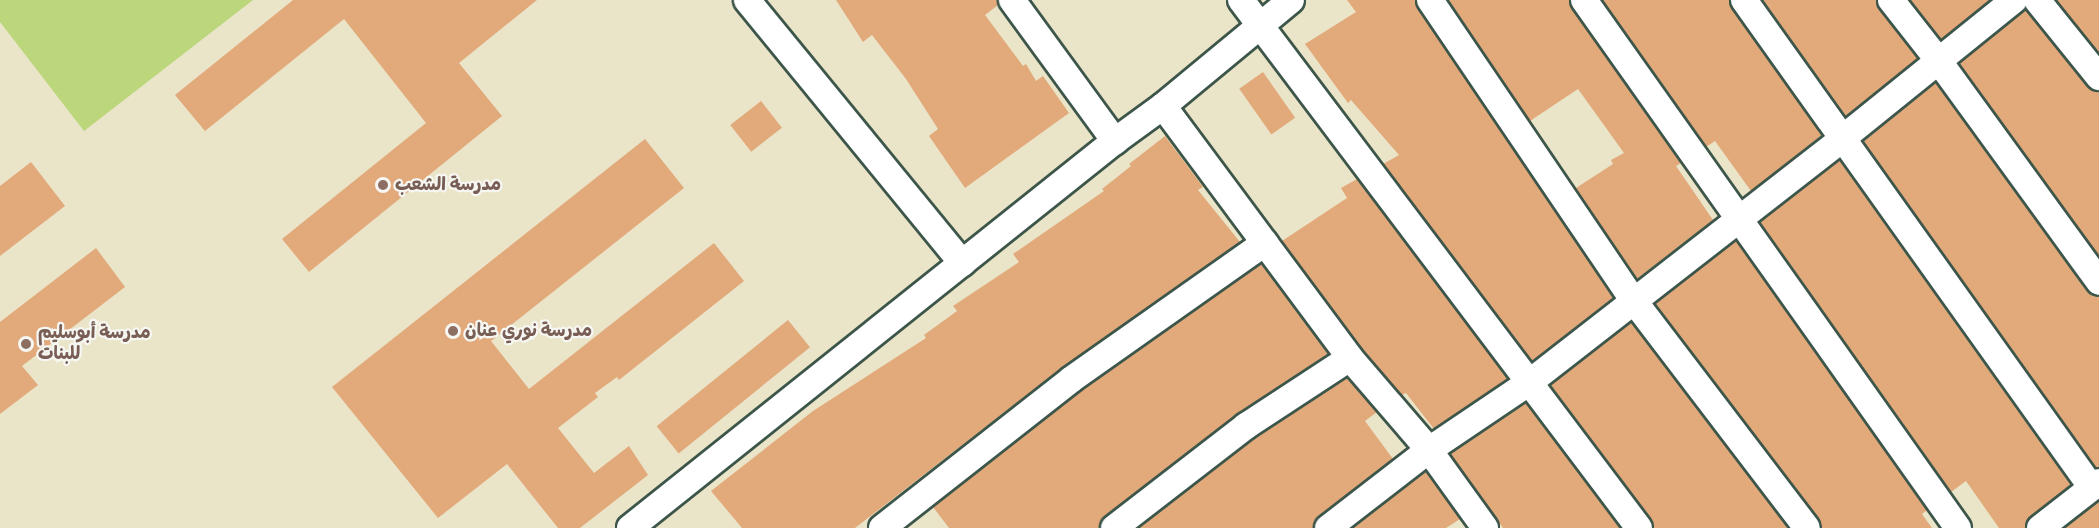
<!DOCTYPE html>
<html>
<head>
<meta charset="utf-8">
<style>
	body { margin:0 }
	#map { position:relative; width:2099px; height:528px; overflow:hidden; background:#eae5c8; font-family:Pangolin,"Playpen Sans Arabic",sans-serif }
	div>[style] { position:absolute }
	[style*='--x'] { left:calc(var(--x)*1px); top:calc(var(--y)*1px); width:calc(var(--w)*1px); rotate:calc(var(--a)*1deg) }
	.green>* { inset:0; background:#bbd67b }
	.building>* { inset:0; background:#e2a97b; transform-origin:0 0 }
	.roads { filter:drop-shadow(2px 0 #3d564a) drop-shadow(-2px 0 #3d564a) drop-shadow(0 2px #3d564a) drop-shadow(0 -2px #3d564a) }
	.minor>* { height:26px; margin:-13px; padding:0 13px; transform-origin:13px; border-radius:13px; background:#fff }
	.dots>* { width:16px; height:16px; translate:-50% -50%; box-sizing:border-box; border:3px solid #f6f6f2; border-radius:50% }
	span { translate:-50% -50%; white-space:nowrap; text-align:center; line-height:1.15; -webkit-text-stroke:4.5px #f6f6f2; paint-order:stroke }
	.education-label { font-size:18px; color:#785e54; font-weight:700 }
	.left { translate:0 -50%; text-align:left }
</style>
</head>
<body>
<div id="map">
	<div class="green">
		<div style="clip-path:polygon(0 0,253px 0,84px 131px,0 22px)"></div>
	</div>
	<div class="building">
		<div style="clip-path:polygon(293px 0,537px 0,459px 63px,502px 116px,309px 272px,282px 239px,426px 123px,344px 19px,205px 131px,175px 95px)"></div>
		<div style="clip-path:polygon(836px 0,997px 0,998px 5px,985px 15px,1023px 66px,1026px 64px,1036px 81px,1043px 76px,1069px 113px,965px 188px,929px 136px,938px 129px,906px 79px,872px 35px,863px 42px)"></div>
		<div style="clip-path:polygon(1347px 0,1415px 0,1418px 8px,1614px 298px,1532px 361px,1383px 164px,1399px 155px,1351px 100px,1348px 103px,1305px 44px,1356px 12px)"></div>
		<div style="clip-path:polygon(1448px 0,1569px 0,1572px 9px,1681px 163px,1676px 166px,1713px 220px,1637px 279px,1576px 188px,1613px 164px,1611px 160px,1624px 153px,1578px 89px,1530px 121px)"></div>
		<div style="clip-path:polygon(1602px 0,1729px 0,1732px 9px,1822px 135px,1751px 191px,1715px 141px,1706px 147px)"></div>
		<div style="clip-path:polygon(1762px 0,1876px 0,1879px 9px,1918px 58px,1846px 117px)"></div>
		<div style="clip-path:polygon(1910px 0,1990px 0,1941px 40px)"></div>
		<div style="clip-path:polygon(2056px 0,2099px 0,2099px 53px)"></div>
		<div style="clip-path:polygon(2025px 9px,2087px 86px,2099px 92px,2099px 256px,1959px 64px)"></div>
		<div style="left:1263px;top:72px;width:56px;height:29px;rotate:55deg"></div>
		<div style="clip-path:polygon(1936px 82px,2087px 291px,2099px 297px,2099px 467px,2096px 468px,1863px 141px)"></div>
		<div style="left:761px;top:101px;width:34px;height:39px;rotate:52deg"></div>
		<div style="clip-path:polygon(1165px 136px,1203px 187px,1198px 190px,1240px 242px,1063px 367px,855px 528px,742px 528px,711px 491px,813px 411px,926px 338px,924px 335px,957px 311px,953px 306px,1019px 262px,1013px 254px,1104px 191px,1102px 189px,1131px 166px,1129px 164px)"></div>
		<div style="clip-path:polygon(645px 139px,684px 188px,491px 341px,529px 389px,714px 243px,744px 281px,619px 380px,617px 377px,595px 393px,598px 397px,558px 428px,594px 473px,629px 446px,648px 475px,580px 528px,558px 528px,507px 464px,438px 518px,332px 387px)"></div>
		<div style="clip-path:polygon(1839px 160px,2071px 485px,2031px 516px,2025px 528px,1999px 528px,1966px 481px,1951px 492px,1760px 222px)"></div>
		<div style="clip-path:polygon(31px 162px,65px 206px,0 256px,0 186px)"></div>
		<div style="clip-path:polygon(1357px 179px,1508px 379px,1434px 429px,1406px 393px,1402px 395px,1362px 349px,1282px 241px,1347px 198px,1341px 188px)"></div>
		<div style="clip-path:polygon(1736px 240px,1927px 510px,1922px 514px,1932px 528px,1822px 528px,1819px 519px,1655px 304px)"></div>
		<div style="clip-path:polygon(96px 248px,125px 287px,22px 366px,38px 385px,0 414px,0 322px)"></div>
		<div style="clip-path:polygon(1261px 264px,1328px 354px,1237px 414px,1105px 516px,1099px 528px,949px 528px,933px 507px,1081px 391px)"></div>
		<div style="left:788px;top:320px;width:35px;height:169px;rotate:51deg"></div>
		<div style="clip-path:polygon(1631px 322px,1788px 528px,1654px 528px,1651px 519px,1550px 385px)"></div>
		<div style="clip-path:polygon(1347px 378px,1377px 412px,1365px 421px,1393px 459px,1319px 516px,1313px 528px,1139px 528px,1255px 438px)"></div>
		<div style="clip-path:polygon(1526px 403px,1620px 528px,1503px 528px,1450px 454px)"></div>
		<div style="clip-path:polygon(1426px 471px,1460px 519px,1446px 528px,1353px 528px)"></div>
		<div style="clip-path:polygon(2099px 501px,2099px 528px,2064px 528px)"></div>
	</div>
	<div class="roads">
		<div class="minor">
			<div style="--x:747;--y:0;--w:340;--a:50.7"></div>
			<div style="--x:1012;--y:0;--w:175;--a:53.9"></div>
			<div style="--x:1241;--y:0;--w:661;--a:52.99"></div>
			<div style="--x:1430;--y:0;--w:364;--a:55.9"></div>
			<div style="--x:1634;--y:301;--w:285;--a:52.7"></div>
			<div style="--x:1584;--y:0;--w:647;--a:54.69"></div>
			<div style="--x:1744;--y:0;--w:599;--a:54.51"></div>
			<div style="--x:1891;--y:0;--w:76;--a:51.9"></div>
			<div style="--x:1938;--y:60;--w:274;--a:54"></div>
			<div style="--x:2037;--y:0;--w:99;--a:51.2"></div>
			<div style="--x:1163;--y:106;--w:314;--a:53.4"></div>
			<div style="--x:1350;--y:358;--w:121;--a:49.3"></div>
			<div style="--x:1429;--y:450;--w:96;--a:54.3"></div>
			<div style="--x:630;--y:528;--w:620;--a:-38.59"></div>
			<div style="--x:1115;--y:141;--w:59;--a:-36.1"></div>
			<div style="--x:1163;--y:106;--w:166;--a:-39.6"></div>
			<div style="--x:882;--y:528;--w:241;--a:-38.1"></div>
			<div style="--x:1072;--y:379;--w:236;--a:-35.2"></div>
			<div style="--x:1114;--y:528;--w:167;--a:-37.7"></div>
			<div style="--x:1246;--y:426;--w:124;--a:-33.2"></div>
			<div style="--x:1328;--y:528;--w:128;--a:-37.7"></div>
			<div style="--x:1429;--y:450;--w:122;--a:-34"></div>
			<div style="--x:1530;--y:382;--w:397;--a:-37.9"></div>
			<div style="--x:1843;--y:138;--w:220;--a:-38.9"></div>
			<div style="--x:2040;--y:528;--w:75;--a:-37.9"></div>
		</div>
	</div>
	<div class="dots">
		<div style="left:383px;top:185px;background:#8d6e63"></div>
		<div style="left:453px;top:331px;background:#8d6e63"></div>
		<div style="left:26px;top:344px;background:#8d6e63"></div>
	</div>
	<div class="education-label">
		<span class="left" style="left:395px;top:185px">مدرسة الشعب</span>
		<span class="left" style="left:465px;top:331px">مدرسة نوري عنان</span>
		<span class="left" style="left:38px;top:344px">مدرسة أبوسليم<br>للبنات</span>
	</div>
</div>
</body>
</html>
